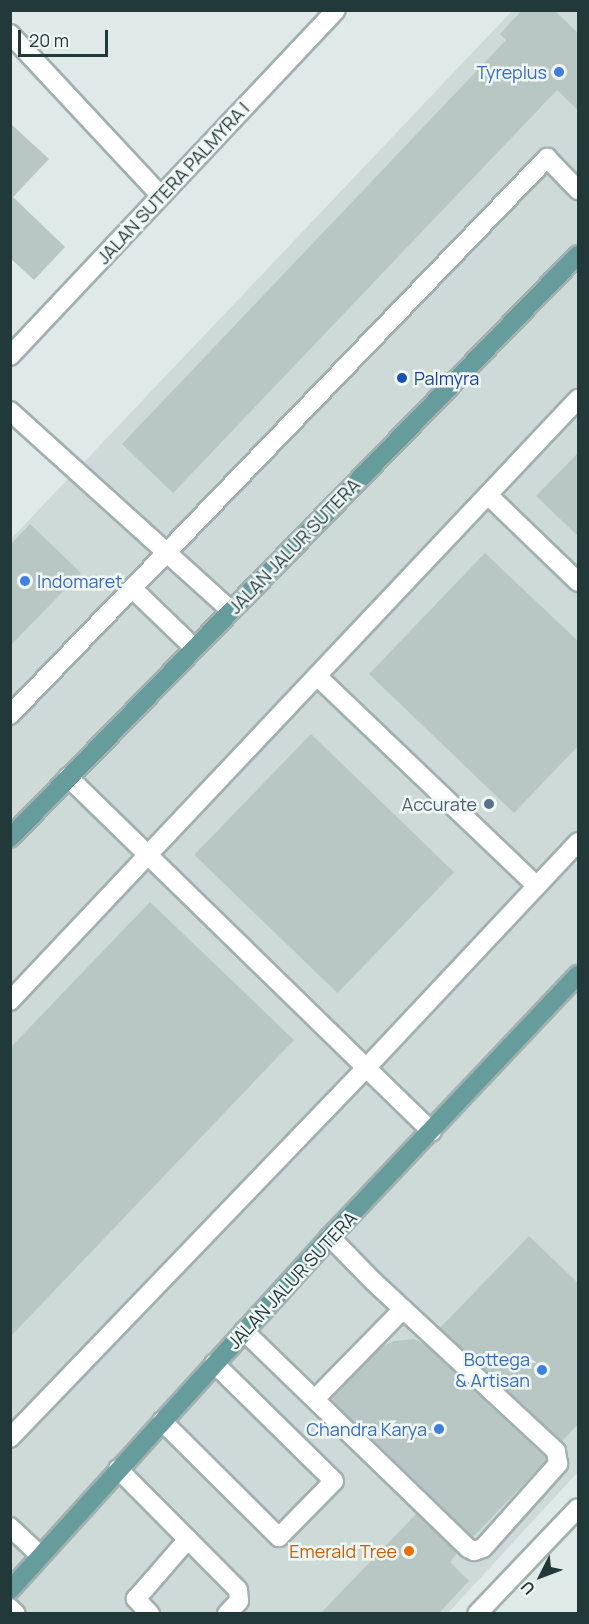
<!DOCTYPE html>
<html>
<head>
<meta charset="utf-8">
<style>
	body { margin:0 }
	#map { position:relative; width:589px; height:1624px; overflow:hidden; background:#dfeae8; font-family:Manrope,sans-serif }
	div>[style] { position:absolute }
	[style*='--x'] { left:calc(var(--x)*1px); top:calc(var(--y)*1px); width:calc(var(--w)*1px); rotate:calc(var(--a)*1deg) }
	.built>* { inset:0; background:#cedad7 }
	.building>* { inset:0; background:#b8c7c4; transform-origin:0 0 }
	.roads { filter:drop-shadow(2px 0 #a2b1b0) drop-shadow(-2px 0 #a2b1b0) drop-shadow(0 2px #a2b1b0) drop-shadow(0 -2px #a2b1b0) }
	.minor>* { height:18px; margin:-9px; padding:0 9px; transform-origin:9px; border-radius:9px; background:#fff }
	.major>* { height:18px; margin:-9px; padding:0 9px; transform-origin:9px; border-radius:9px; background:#669d9c }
	.dots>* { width:16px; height:16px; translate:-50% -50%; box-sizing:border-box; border:3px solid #f0f7f5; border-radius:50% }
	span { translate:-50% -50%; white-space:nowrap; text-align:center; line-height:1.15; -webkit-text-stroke:5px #f0f7f5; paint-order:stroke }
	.shop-label { font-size:18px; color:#366cbe }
	.right { translate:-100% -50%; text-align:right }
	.left { translate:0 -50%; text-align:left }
	.street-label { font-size:18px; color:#213938 }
	.transit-label { font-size:18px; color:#164399 }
	.service-label { font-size:18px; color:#4e5e75 }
	.food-label { font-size:18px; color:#c56008 }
	.frame { position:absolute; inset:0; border:12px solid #213938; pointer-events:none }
	.north { position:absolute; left:511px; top:1546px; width:60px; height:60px; -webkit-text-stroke:4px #f0f7f5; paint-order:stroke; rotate:228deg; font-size:16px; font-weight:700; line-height:24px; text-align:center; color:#213938 }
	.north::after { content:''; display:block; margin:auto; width:21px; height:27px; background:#213938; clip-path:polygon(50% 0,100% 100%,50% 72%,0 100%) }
	.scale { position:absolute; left:18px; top:30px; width:90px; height:27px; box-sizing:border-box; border:3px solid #213938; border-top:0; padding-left:8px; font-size:18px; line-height:21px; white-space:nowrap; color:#213938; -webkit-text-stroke:4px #f0f7f5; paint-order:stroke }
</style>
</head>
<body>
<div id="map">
	<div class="built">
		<div style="clip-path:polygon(512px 11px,578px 11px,578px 1472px,448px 1613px,11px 1613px,10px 540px)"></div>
	</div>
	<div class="building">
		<div style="clip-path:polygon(522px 10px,554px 10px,579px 34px,579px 111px,557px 90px,173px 493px,122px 444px,506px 40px,500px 34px)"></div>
		<div style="clip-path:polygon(10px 123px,49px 159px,13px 197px,65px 247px,34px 280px,10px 258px)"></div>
		<div style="clip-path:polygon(579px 452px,579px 537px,536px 496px)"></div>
		<div style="clip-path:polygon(30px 524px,81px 573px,10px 646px,10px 545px)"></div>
		<div style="clip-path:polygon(485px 553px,579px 642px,579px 745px,514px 813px,369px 674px)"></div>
		<div style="left:311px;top:734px;width:199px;height:168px;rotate:44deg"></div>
		<div style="clip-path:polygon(150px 902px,294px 1040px,10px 1337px,10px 1048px)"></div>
		<div style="clip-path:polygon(529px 1236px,579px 1284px,579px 1423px,562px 1441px,440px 1328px)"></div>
		<div style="clip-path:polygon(414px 1339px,424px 1344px,545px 1457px,546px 1460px,541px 1466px,473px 1537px,331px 1399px,383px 1346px,394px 1341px)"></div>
		<div style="clip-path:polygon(416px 1514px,457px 1553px,450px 1562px,469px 1581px,438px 1614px,320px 1614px)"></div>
	</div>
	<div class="roads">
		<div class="minor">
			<div style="--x:10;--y:34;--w:221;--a:47"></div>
			<div style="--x:10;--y:356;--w:475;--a:-46.7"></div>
			<div style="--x:10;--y:411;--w:298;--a:42.1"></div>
			<div style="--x:488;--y:495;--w:125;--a:44"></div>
			<div style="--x:133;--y:589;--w:85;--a:44"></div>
			<div style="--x:317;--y:676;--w:304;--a:43.7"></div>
			<div style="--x:10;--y:715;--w:774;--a:-46.05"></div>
			<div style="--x:547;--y:158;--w:45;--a:45.9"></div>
			<div style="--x:68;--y:777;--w:508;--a:44.28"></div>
			<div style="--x:10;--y:1001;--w:828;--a:-46.66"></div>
			<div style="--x:244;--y:1331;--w:312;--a:44.1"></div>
			<div style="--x:468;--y:1548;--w:7;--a:27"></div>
			<div style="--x:474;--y:1551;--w:9;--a:-18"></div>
			<div style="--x:483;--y:1548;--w:113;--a:-48.2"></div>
			<div style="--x:558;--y:1464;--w:13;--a:-99"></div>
			<div style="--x:556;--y:1451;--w:250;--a:-137.1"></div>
			<div style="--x:373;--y:1281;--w:62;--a:-134.3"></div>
			<div style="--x:315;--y:1399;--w:126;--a:-45.6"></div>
			<div style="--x:162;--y:1421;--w:165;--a:44.8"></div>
			<div style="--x:279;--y:1537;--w:78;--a:-45.5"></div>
			<div style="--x:334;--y:1481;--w:168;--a:-135.5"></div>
			<div style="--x:10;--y:1438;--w:513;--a:-46.1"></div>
			<div style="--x:366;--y:1068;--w:310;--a:-46.8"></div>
			<div style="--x:118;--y:1469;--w:170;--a:45.2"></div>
			<div style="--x:238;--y:1590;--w:11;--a:85"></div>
			<div style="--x:239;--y:1601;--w:18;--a:133"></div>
			<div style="--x:10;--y:1527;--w:42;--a:43.1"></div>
			<div style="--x:10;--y:1608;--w:8;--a:45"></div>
			<div style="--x:150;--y:1614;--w:21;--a:-133"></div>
			<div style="--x:136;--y:1599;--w:79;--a:-49.1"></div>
			<div style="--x:477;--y:1614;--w:146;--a:-46.4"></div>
		</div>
		<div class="major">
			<div style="--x:10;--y:838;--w:814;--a:-45.75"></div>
			<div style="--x:10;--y:1590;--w:476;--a:-47.8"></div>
			<div style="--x:330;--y:1237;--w:361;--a:-46.6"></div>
		</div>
	</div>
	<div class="dots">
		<div style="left:559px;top:72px;background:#3f7fe0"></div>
		<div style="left:402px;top:378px;background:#1a4fb4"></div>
		<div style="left:25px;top:581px;background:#3f7fe0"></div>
		<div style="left:489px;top:804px;background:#5c6f8a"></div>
		<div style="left:542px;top:1370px;background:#3f7fe0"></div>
		<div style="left:439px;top:1429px;background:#3f7fe0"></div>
		<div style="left:409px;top:1551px;background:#e8710a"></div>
	</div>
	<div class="shop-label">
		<span class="right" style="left:547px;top:72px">Tyreplus</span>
		<span class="left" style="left:37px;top:581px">Indomaret</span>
		<span class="right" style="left:530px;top:1370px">Bottega<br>&amp; Artisan</span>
		<span class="right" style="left:427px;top:1429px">Chandra Karya</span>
	</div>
	<div class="street-label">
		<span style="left:173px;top:183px;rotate:-47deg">JALAN SUTERA PALMYRA I</span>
		<span style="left:294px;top:546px;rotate:-46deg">JALAN JALUR SUTERA</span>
		<span style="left:292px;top:1280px;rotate:-47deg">JALAN JALUR SUTERA</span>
	</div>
	<div class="transit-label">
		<span class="left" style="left:414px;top:378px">Palmyra</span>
	</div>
	<div class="service-label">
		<span class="right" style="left:477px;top:804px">Accurate</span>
	</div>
	<div class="food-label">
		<span class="right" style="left:397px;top:1551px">Emerald Tree</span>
	</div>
	<div class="frame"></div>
	<div class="north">U</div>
	<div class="scale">20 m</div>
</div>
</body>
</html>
